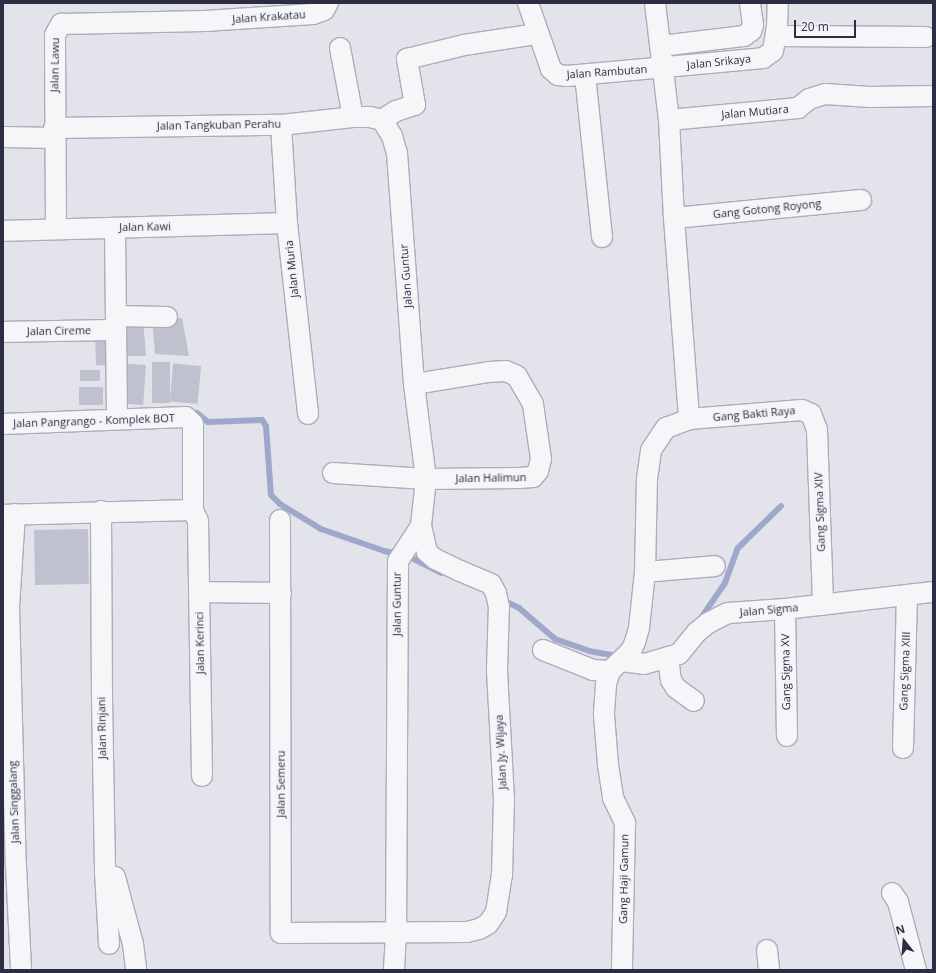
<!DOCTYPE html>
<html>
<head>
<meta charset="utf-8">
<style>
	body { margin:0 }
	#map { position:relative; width:936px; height:973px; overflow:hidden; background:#e3e4eb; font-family:"Open Sans",sans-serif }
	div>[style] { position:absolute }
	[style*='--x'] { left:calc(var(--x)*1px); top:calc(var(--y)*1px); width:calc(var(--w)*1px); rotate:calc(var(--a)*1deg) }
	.stream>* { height:6px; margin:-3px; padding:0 3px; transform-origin:3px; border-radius:3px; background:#9ea8cb }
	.building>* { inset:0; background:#c0c1ce; transform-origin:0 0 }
	.roads { filter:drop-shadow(1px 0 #acadb9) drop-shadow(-1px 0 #acadb9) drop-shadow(0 1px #acadb9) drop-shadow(0 -1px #acadb9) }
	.minor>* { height:20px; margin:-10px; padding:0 10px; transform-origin:10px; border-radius:10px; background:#f6f6f9 }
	span { translate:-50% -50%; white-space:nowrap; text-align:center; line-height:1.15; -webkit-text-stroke:4px #f3f4f8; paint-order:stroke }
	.street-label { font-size:11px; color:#2b2d43 }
	.frame { position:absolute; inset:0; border:4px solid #2b2d43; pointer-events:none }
	.north { position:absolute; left:884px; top:921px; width:40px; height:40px; -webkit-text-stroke:3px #f3f4f8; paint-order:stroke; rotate:343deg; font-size:11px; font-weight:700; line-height:16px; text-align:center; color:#2b2d43 }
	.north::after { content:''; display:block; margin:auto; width:14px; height:18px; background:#2b2d43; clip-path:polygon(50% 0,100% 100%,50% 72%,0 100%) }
	.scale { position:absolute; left:794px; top:20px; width:62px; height:18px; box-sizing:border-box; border:2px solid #2b2d43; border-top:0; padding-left:5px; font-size:12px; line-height:14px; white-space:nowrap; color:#2b2d43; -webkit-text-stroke:3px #f3f4f8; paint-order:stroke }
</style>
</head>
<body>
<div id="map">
	<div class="stream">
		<div style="--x:197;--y:413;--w:14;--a:39"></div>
		<div style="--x:208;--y:422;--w:54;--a:-2.1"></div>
		<div style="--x:262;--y:420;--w:7;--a:56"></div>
		<div style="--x:266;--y:426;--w:69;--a:85.9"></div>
		<div style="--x:271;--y:495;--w:13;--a:45"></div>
		<div style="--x:280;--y:504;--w:48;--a:31.4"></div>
		<div style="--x:321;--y:529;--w:67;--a:19.2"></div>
		<div style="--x:384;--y:551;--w:25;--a:12"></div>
		<div style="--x:408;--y:556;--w:37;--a:27"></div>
		<div style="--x:502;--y:600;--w:19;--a:25"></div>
		<div style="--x:519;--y:608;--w:48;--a:40.7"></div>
		<div style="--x:555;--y:639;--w:36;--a:19"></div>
		<div style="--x:589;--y:651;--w:28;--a:10"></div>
		<div style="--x:701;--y:618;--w:42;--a:-55.6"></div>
		<div style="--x:725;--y:583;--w:37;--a:-70"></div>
		<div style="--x:738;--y:548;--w:60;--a:-44.3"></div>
	</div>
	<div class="building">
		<div style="clip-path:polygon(116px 317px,143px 318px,146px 356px,120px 356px)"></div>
		<div style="clip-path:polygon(182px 318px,189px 356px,155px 354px,152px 320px)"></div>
		<div style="left:108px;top:337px;width:28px;height:13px;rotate:88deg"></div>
		<div style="left:152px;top:362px;width:18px;height:41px"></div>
		<div style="left:146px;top:365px;width:40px;height:25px;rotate:94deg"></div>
		<div style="left:201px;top:366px;width:38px;height:28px;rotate:95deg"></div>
		<div style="left:80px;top:370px;width:20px;height:11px"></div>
		<div style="left:103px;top:387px;width:18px;height:24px;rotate:90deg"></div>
		<div style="left:88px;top:529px;width:55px;height:54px;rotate:89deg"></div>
	</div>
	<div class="roads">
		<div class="minor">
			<div style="--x:528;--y:3;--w:70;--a:70.8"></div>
			<div style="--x:551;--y:69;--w:9;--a:41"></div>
			<div style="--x:558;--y:75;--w:9;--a:6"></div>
			<div style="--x:567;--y:76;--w:197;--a:-5.2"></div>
			<div style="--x:763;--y:58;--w:12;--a:-35"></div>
			<div style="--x:773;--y:51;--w:24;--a:-81"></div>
			<div style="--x:777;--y:27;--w:24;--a:-88"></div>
			<div style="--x:655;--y:3;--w:118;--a:83.2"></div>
			<div style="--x:669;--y:120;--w:98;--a:87.1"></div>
			<div style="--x:674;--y:218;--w:202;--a:85.7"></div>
			<div style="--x:776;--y:36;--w:150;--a:0.4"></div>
			<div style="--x:661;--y:46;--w:84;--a:-6.9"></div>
			<div style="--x:744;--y:36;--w:9;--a:-36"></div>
			<div style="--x:751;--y:31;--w:6;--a:-72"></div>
			<div style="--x:753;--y:25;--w:22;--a:-98"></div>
			<div style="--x:340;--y:48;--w:70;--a:79.3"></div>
			<div style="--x:585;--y:75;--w:163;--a:84"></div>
			<div style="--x:382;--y:120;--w:19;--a:58"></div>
			<div style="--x:392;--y:136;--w:18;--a:74"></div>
			<div style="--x:397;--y:153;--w:232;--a:85.8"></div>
			<div style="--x:414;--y:384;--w:96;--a:82.8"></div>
			<div style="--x:426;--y:479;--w:47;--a:96.1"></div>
			<div style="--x:421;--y:526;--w:42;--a:123.3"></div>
			<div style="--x:398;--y:561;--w:371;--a:90.3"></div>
			<div style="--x:396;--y:932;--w:38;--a:93"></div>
			<div style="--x:382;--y:120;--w:17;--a:-33"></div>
			<div style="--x:396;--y:111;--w:20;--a:-18"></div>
			<div style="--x:415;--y:105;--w:47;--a:-99.9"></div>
			<div style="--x:407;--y:59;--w:59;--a:-13.8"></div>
			<div style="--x:464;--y:45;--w:74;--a:-8.6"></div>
			<div style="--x:669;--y:120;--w:130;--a:-5.3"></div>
			<div style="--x:798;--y:108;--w:14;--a:-39"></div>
			<div style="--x:809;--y:99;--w:17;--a:-17"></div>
			<div style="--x:825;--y:94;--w:45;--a:3.8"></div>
			<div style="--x:870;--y:97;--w:63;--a:-0.9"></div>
			<div style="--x:281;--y:125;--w:98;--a:86.5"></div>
			<div style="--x:287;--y:223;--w:192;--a:83.7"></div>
			<div style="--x:54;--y:128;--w:227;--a:-0.8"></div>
			<div style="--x:281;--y:125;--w:72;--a:-6.3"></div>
			<div style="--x:353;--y:117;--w:17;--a:0"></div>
			<div style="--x:370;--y:117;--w:12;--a:14"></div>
			<div style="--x:3;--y:137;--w:51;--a:1.1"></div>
			<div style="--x:674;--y:218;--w:188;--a:-5.5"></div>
			<div style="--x:115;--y:228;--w:191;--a:89.4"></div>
			<div style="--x:56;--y:229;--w:194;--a:-90.3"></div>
			<div style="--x:55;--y:35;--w:13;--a:-61"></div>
			<div style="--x:61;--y:24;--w:144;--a:-1.2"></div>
			<div style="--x:205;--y:21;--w:108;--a:-3.7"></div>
			<div style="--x:313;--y:14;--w:12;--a:-20"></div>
			<div style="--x:324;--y:10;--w:8;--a:-60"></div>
			<div style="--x:3;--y:231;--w:284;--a:-1.6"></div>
			<div style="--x:116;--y:316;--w:51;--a:1.1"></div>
			<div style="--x:3;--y:332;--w:113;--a:-1"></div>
			<div style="--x:3;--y:424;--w:183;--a:-2.2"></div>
			<div style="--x:186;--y:417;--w:10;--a:45"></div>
			<div style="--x:193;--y:424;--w:86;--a:90"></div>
			<div style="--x:193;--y:510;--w:12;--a:66"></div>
			<div style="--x:198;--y:521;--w:255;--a:89.1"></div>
			<div style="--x:333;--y:473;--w:93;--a:3.7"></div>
			<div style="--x:426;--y:479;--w:93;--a:-0.6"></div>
			<div style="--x:519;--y:478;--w:14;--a:-4"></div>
			<div style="--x:533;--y:477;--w:8;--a:-50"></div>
			<div style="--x:538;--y:471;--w:12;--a:-76"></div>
			<div style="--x:541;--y:459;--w:56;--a:-98.3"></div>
			<div style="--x:533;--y:404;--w:32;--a:-120"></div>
			<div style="--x:517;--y:376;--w:12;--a:-156"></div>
			<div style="--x:506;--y:371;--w:17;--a:177"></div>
			<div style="--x:489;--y:372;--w:76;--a:170.9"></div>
			<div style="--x:101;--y:511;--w:186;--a:89.7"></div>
			<div style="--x:102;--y:697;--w:175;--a:89"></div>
			<div style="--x:105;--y:872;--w:72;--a:86.8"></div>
			<div style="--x:15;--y:514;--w:92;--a:93.7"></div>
			<div style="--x:9;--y:606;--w:260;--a:88.5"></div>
			<div style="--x:16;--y:866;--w:104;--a:87.2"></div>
			<div style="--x:3;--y:515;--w:190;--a:-1.5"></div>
			<div style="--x:280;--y:520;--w:413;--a:89.9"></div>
			<div style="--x:281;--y:933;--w:186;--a:-0.3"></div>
			<div style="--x:467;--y:932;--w:12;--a:-14"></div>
			<div style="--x:479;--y:929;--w:10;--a:-29"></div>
			<div style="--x:488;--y:924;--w:14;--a:-56"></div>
			<div style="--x:496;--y:912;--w:37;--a:-81"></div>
			<div style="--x:502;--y:875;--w:75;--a:-88.5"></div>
			<div style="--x:504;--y:800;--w:131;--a:-93.1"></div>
			<div style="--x:497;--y:669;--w:62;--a:-88.2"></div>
			<div style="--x:499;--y:607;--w:14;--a:-102"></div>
			<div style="--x:496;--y:593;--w:10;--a:-119"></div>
			<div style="--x:491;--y:584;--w:34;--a:-157"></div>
			<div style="--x:460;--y:571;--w:28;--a:-154"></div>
			<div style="--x:435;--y:559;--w:11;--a:-139"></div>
			<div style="--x:427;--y:552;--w:27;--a:-103"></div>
			<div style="--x:645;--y:572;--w:70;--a:-4.9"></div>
			<div style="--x:199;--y:592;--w:82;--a:0.7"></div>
			<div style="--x:785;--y:609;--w:127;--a:89.1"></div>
			<div style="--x:543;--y:650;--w:54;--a:21.8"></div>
			<div style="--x:593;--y:670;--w:17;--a:3"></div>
			<div style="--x:610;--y:671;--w:29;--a:-44"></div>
			<div style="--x:631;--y:651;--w:10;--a:-66"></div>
			<div style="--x:635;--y:642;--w:15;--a:-74"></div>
			<div style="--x:639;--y:628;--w:56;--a:-83.9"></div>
			<div style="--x:645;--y:572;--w:93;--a:-88.8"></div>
			<div style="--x:647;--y:479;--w:29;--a:-82"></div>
			<div style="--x:651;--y:450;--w:27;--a:-56"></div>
			<div style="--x:666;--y:428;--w:25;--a:-21"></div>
			<div style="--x:689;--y:419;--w:113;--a:-4.6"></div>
			<div style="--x:802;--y:410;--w:10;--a:24"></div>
			<div style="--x:811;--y:414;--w:17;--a:69"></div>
			<div style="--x:817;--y:430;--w:175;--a:88"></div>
			<div style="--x:668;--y:657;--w:23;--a:83"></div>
			<div style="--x:671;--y:680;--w:9;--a:58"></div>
			<div style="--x:676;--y:688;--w:22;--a:36"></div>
			<div style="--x:621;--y:661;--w:23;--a:7"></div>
			<div style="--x:644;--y:664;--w:36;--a:-16"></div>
			<div style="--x:679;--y:654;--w:28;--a:-51"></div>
			<div style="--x:697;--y:632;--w:14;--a:-39"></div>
			<div style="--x:708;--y:623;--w:22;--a:-27"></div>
			<div style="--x:728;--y:613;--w:57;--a:-4"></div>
			<div style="--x:785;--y:609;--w:149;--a:-6.6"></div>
			<div style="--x:610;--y:671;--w:14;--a:107"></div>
			<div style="--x:606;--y:684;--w:31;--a:94"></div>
			<div style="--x:604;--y:715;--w:50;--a:85.4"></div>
			<div style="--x:608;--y:765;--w:33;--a:81"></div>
			<div style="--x:613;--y:798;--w:28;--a:64"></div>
			<div style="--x:625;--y:823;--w:147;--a:91.2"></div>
			<div style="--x:903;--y:748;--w:153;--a:-88.5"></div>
			<div style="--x:115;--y:877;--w:69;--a:75"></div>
			<div style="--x:133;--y:944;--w:26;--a:83"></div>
			<div style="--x:892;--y:893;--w:11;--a:56"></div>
			<div style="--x:898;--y:902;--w:70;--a:75.2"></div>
			<div style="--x:767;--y:950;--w:20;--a:84"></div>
		</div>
	</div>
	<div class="street-label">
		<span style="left:269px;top:17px;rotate:-4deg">Jalan Krakatau</span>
		<span style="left:719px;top:62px;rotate:-6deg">Jalan Srikaya</span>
		<span style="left:55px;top:65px;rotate:-89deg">Jalan Lawu</span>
		<span style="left:607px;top:72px;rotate:-4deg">Jalan Rambutan</span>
		<span style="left:755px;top:112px;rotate:-5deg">Jalan Mutiara</span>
		<span style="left:219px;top:125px;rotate:-1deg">Jalan Tangkuban Perahu</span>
		<span style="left:767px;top:209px;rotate:-6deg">Gang Gotong Royong</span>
		<span style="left:145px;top:227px;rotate:-1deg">Jalan Kawi</span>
		<span style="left:292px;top:269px;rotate:-96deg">Jalan Muria</span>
		<span style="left:406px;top:276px;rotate:-94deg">Jalan Guntur</span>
		<span style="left:59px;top:331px;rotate:-1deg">Jalan Cireme</span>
		<span style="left:754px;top:414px;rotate:-5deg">Gang Bakti Raya</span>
		<span style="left:94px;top:421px;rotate:-2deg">Jalan Pangrango - Komplek BOT</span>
		<span style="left:491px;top:478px;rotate:-1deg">Jalan Halimun</span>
		<span style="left:820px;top:512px;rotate:-92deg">Gang Sigma XIV</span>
		<span style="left:397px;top:604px;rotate:-90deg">Jalan Guntur</span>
		<span style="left:769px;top:610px;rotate:-5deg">Jalan Sigma</span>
		<span style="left:200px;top:643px;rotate:-91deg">Jalan Kerinci</span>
		<span style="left:905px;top:671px;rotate:-88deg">Gang Sigma XIII</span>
		<span style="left:786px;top:672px;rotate:-91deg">Gang Sigma XV</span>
		<span style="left:102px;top:728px;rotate:-91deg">Jalan Rinjani</span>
		<span style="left:501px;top:752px;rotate:-93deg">Jalan Jy. Wijaya</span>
		<span style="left:281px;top:784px;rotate:-90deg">Jalan Semeru</span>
		<span style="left:14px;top:802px;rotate:-92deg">Jalan Singgalang</span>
		<span style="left:624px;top:879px;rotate:-89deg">Gang Haji Gamun</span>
	</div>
	<div class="frame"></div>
	<div class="north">N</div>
	<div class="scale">20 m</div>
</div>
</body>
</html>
